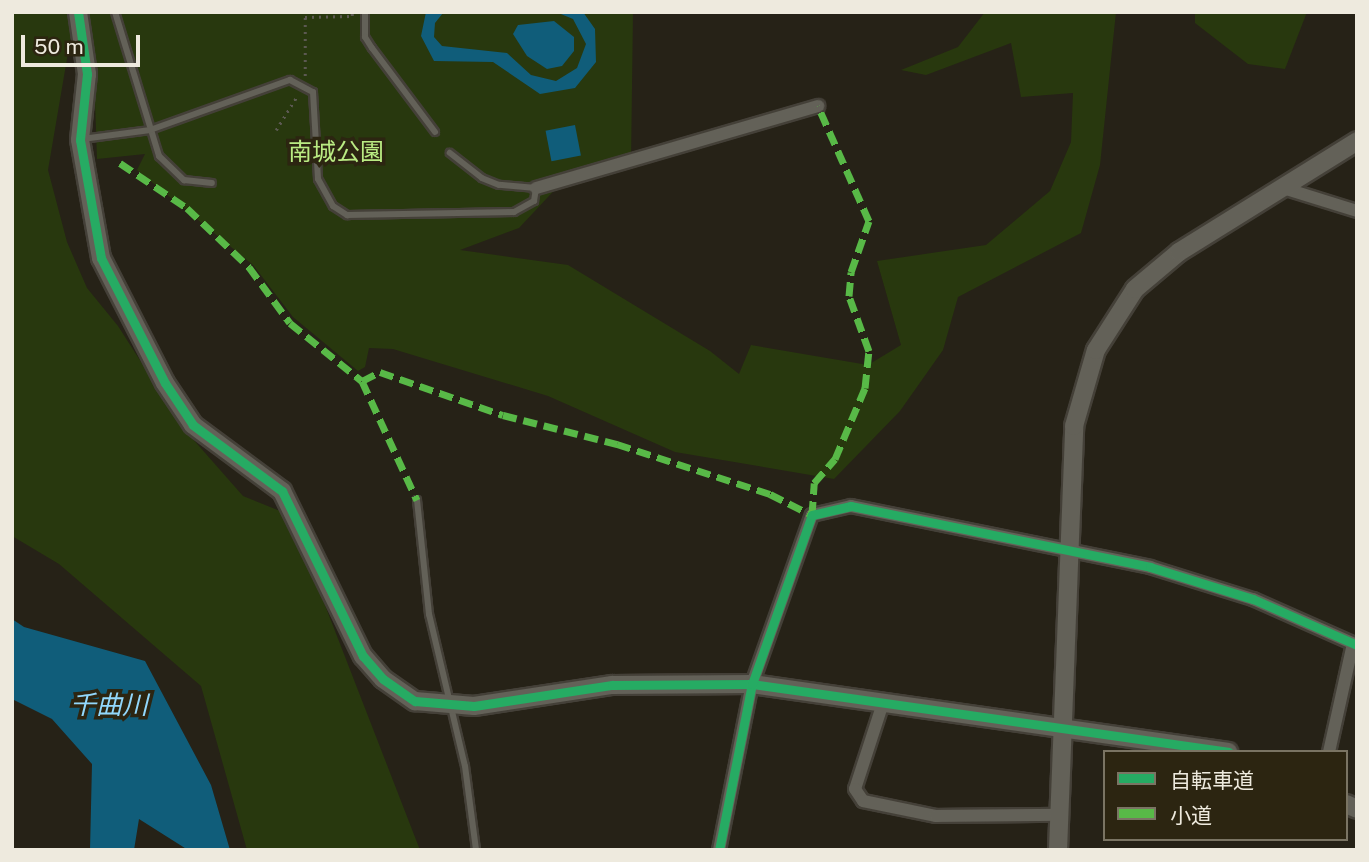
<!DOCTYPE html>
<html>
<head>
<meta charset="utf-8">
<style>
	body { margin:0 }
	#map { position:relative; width:1369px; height:862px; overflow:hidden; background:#262217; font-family:"Public Sans","Noto Sans JP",sans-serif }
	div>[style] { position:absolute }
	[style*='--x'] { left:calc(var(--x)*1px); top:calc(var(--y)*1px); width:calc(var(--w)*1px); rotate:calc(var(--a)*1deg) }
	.green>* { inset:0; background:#28380e }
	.water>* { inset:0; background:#105d7a; transform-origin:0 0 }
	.path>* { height:2.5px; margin-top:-1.25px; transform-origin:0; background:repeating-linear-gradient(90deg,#5c5952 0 2px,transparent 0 7px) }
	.roads { filter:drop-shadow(2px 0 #444038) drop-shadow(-2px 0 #444038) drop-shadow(0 2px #444038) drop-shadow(0 -2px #444038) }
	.lane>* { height:6px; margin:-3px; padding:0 3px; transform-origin:3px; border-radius:3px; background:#636158 }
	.street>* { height:12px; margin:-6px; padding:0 6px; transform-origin:6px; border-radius:6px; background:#636158 }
	.secondary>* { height:18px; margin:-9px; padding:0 9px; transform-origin:9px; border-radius:9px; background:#636158 }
	.quiet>* { height:7px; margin-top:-3.5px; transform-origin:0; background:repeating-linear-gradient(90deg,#58b947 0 14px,transparent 0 21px) }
	.cycleway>* { height:9px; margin:-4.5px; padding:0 4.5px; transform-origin:4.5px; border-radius:4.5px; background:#26ab63 }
	span { translate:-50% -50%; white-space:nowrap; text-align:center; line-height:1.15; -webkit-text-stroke:7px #2c2511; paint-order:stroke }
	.park-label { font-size:24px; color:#baeb83 }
	.water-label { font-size:26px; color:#92d8fc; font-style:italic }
	.frame { position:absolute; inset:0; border:14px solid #eeeade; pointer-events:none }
	.legend { position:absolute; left:1103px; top:750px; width:245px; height:91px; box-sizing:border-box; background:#2c2511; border:2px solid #7a7463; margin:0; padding:9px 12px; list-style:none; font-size:21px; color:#eeeade }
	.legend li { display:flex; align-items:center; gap:14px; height:35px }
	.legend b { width:35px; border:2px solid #7a7463 }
	.scale { position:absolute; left:21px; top:35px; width:119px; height:32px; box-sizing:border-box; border:4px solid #eeeade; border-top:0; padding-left:9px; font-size:21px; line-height:24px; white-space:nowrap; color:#eeeade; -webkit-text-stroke:5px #2c2511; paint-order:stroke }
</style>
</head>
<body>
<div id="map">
	<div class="green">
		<div style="clip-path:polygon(12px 12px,80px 12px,70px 41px,48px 170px,67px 242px,87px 288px,118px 326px,184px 429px,243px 496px,290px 515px,420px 850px,247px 850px,201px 686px,59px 564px,12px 536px)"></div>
		<div style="clip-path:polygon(84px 12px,633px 12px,631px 162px,563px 181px,519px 228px,460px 250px,568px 265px,710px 351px,739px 374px,751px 345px,868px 365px,901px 345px,877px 261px,986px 245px,1050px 191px,1071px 142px,1073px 93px,1021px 97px,1011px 43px,926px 75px,901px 70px,958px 47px,985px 12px,1116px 12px,1100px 165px,1081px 233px,958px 297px,943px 350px,900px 411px,834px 479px,675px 452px,548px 396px,393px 349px,369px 348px,365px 367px,358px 371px,293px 317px,253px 265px,137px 170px,145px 154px,97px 159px,93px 43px)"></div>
		<div style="clip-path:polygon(1195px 12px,1307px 12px,1285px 69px,1248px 64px,1195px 23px)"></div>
	</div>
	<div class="water">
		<div style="clip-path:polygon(evenodd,426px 12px,583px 12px,595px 29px,596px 62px,575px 88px,540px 94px,493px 62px,434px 61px,421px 36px,426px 12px,556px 12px,573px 19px,586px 44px,577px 68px,556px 81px,531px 75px,507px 53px,442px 46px,434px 37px,435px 23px,443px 13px,556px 12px)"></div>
		<div style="clip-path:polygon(554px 21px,574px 37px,574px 51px,562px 66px,547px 69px,527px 56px,513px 34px,518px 25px)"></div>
		<div style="left:575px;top:125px;width:31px;height:30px;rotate:79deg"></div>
		<div style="clip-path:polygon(12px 619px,24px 627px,145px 661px,211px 785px,230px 850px,188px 850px,139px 819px,134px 850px,90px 850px,92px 764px,52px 719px,12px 699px)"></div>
	</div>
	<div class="path">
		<div style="--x:305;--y:76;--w:59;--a:-90"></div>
		<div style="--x:305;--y:17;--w:47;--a:-1.2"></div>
		<div style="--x:352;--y:16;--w:4;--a:-90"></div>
		<div style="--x:276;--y:130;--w:39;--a:-58"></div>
	</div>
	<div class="roads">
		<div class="lane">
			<div style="--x:115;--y:12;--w:151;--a:73"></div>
			<div style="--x:159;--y:156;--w:35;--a:44"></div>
			<div style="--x:184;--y:180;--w:28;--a:6"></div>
			<div style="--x:365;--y:12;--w:25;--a:90"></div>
			<div style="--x:365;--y:37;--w:13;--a:58"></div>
			<div style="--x:372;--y:48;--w:105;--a:53.1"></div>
			<div style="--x:82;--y:139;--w:69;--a:-7.5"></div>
			<div style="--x:150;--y:130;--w:149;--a:-19.7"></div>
			<div style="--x:290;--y:80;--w:26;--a:28"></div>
			<div style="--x:313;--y:92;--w:87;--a:86.7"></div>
			<div style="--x:318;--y:179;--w:31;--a:61"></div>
			<div style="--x:333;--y:206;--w:17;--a:33"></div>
			<div style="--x:347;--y:215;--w:167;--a:-1"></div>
			<div style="--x:514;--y:212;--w:23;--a:-29"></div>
			<div style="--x:534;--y:201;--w:13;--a:-81"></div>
			<div style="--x:536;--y:188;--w:37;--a:-175"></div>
			<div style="--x:499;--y:185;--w:18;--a:-158"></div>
			<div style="--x:482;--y:178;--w:41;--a:-142"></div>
			<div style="--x:417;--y:500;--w:115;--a:84"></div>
			<div style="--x:429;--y:614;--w:156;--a:76.7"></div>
			<div style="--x:465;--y:766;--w:85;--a:82.5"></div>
		</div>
		<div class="street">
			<div style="--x:1280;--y:187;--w:81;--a:17.3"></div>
			<div style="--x:536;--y:188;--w:294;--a:-16.2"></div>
			<div style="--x:882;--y:706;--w:87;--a:108"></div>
			<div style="--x:855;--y:789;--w:14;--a:56"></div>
			<div style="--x:863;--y:801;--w:75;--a:11.6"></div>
			<div style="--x:936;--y:816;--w:123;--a:-0.5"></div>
			<div style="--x:1329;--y:752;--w:111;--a:-77.5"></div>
			<div style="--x:719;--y:850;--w:169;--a:-78.8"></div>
			<div style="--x:752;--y:684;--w:179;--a:-70.5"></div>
			<div style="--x:812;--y:515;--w:40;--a:-13"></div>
			<div style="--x:851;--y:506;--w:305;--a:11.5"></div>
			<div style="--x:1150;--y:567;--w:108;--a:17.3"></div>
			<div style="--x:1253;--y:599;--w:114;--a:23.9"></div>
		</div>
		<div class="secondary">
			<div style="--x:78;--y:12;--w:63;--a:81.7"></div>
			<div style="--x:87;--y:74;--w:66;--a:96.1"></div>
			<div style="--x:80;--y:140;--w:120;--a:79.9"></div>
			<div style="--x:101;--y:258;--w:140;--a:62.9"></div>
			<div style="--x:165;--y:383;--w:50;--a:56.3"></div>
			<div style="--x:193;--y:425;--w:111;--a:36.6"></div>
			<div style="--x:282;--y:491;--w:184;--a:63.9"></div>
			<div style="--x:363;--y:656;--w:30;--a:49"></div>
			<div style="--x:383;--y:679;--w:39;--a:35"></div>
			<div style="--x:415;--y:701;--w:59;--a:4.8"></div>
			<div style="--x:474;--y:706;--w:140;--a:-8.7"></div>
			<div style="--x:612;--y:685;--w:140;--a:-0.4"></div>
			<div style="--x:752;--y:684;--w:481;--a:8.1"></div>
			<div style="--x:1346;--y:804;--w:12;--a:24"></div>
			<div style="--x:1058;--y:850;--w:424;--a:-87.8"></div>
			<div style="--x:1074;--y:426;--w:79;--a:-73.9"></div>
			<div style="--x:1096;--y:350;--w:72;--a:-57.4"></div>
			<div style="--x:1135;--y:289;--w:57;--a:-40.1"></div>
			<div style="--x:1179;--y:252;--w:210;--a:-31.9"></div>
		</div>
	</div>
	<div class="quiet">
		<div style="--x:120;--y:163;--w:81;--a:33.9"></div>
		<div style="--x:187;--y:208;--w:86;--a:43.6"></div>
		<div style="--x:249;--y:267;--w:69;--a:53.8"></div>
		<div style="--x:290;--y:323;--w:92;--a:38.9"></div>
		<div style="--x:362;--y:381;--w:131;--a:65.2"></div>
		<div style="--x:362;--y:381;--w:20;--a:-27"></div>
		<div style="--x:380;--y:372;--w:130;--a:19.3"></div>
		<div style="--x:503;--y:415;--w:118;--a:14.3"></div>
		<div style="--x:617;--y:444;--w:161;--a:18.1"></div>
		<div style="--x:770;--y:494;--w:47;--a:26.6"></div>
		<div style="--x:812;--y:515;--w:32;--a:-86"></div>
		<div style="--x:814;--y:483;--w:32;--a:-49"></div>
		<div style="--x:835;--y:459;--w:77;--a:-67.1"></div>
		<div style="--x:865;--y:388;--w:37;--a:-84"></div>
		<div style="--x:869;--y:351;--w:59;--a:-110"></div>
		<div style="--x:849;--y:296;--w:24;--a:-85"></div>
		<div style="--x:851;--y:272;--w:54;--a:-70.6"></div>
		<div style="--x:869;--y:221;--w:126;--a:-113.9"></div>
	</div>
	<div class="cycleway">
		<div style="--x:78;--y:12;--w:63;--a:81.7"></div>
		<div style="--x:87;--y:74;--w:66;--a:96.1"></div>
		<div style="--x:80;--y:140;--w:120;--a:79.9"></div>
		<div style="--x:101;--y:258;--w:140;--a:62.9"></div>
		<div style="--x:165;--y:383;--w:50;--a:56.3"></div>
		<div style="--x:193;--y:425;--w:111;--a:36.6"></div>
		<div style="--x:282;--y:491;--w:184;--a:63.9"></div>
		<div style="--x:363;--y:656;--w:30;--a:49"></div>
		<div style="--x:383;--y:679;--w:39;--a:35"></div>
		<div style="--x:415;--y:701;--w:59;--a:4.8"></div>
		<div style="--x:474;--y:706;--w:140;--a:-8.7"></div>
		<div style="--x:612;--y:685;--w:140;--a:-0.4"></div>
		<div style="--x:752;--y:684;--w:481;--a:8.1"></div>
		<div style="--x:719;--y:850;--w:169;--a:-78.8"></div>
		<div style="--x:752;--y:684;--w:179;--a:-70.5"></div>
		<div style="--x:812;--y:515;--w:40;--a:-13"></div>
		<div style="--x:851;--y:506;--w:305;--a:11.5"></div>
		<div style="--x:1150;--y:567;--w:108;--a:17.3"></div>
		<div style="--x:1253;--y:599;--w:114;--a:23.9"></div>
	</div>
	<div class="park-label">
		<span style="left:336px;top:152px">南城公園</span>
	</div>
	<div class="water-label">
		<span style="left:109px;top:705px">千曲川</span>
	</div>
	<div class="frame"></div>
	<ul class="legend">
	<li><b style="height:9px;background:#26ab63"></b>自転車道</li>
	<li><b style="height:9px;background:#58b947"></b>小道</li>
	</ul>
	<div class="scale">50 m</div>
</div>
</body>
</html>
